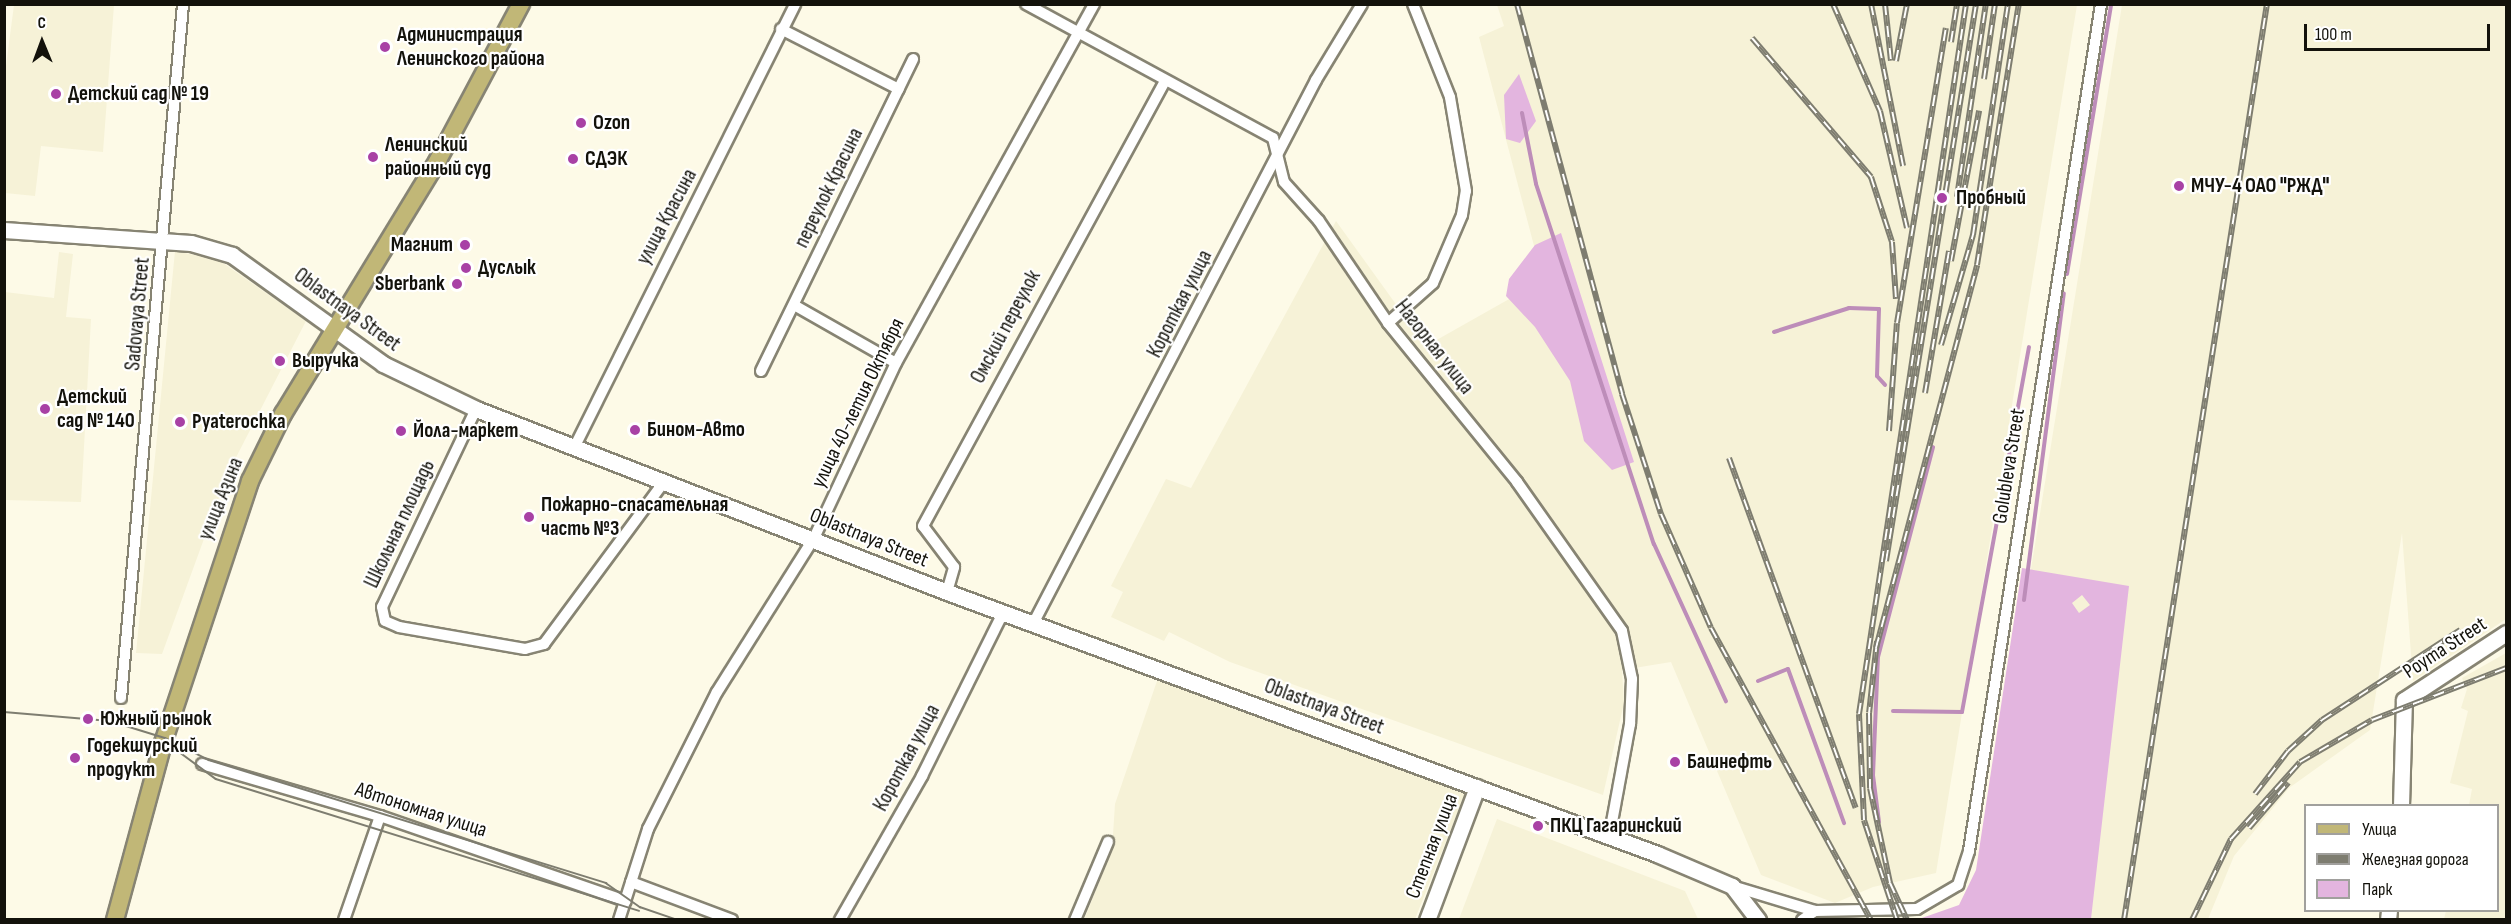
<!DOCTYPE html>
<html>
<head>
<meta charset="utf-8">
<style>
	body { margin:0 }
	#map { position:relative; width:2511px; height:924px; overflow:hidden; background:#fdfae7; font-family:"Sofia Sans Condensed",sans-serif }
	div>[style] { position:absolute }
	[style*='--x'] { left:calc(var(--x)*1px); top:calc(var(--y)*1px); width:calc(var(--w)*1px); rotate:calc(var(--a)*1deg) }
	.built>* { inset:0; background:#f6f2d7 }
	.green>* { inset:0; background:#e3b5df }
	.stream>* { height:4px; margin:-2px; padding:0 2px; transform-origin:2px; border-radius:2px; background:#bd8db9 }
	.roads { filter:drop-shadow(2px 0 #878473) drop-shadow(-2px 0 #878473) drop-shadow(0 2px #878473) drop-shadow(0 -2px #878473) }
	.street>* { height:10px; margin:-5px; padding:0 5px; transform-origin:5px; border-radius:5px; background:#fff }
	.secondary>* { height:15px; margin:-7.5px; padding:0 7.5px; transform-origin:7.5px; border-radius:7.5px; background:#fff }
	.primary>* { height:16px; margin:-8px; padding:0 8px; transform-origin:8px; border-radius:8px; background:#c1b777 }
	.tram>* { height:1.5px; margin:-0.75px; padding:0 0.75px; transform-origin:0.75px; border-radius:0.75px; background:#7e7d70 }
	.rail>* { height:6px; margin-top:-3px; transform-origin:0; background:repeating-linear-gradient(90deg,#fff 0 11px,#7e7d70 0 22px); box-sizing:border-box; border-block:2px solid #7e7d70 }
	.dots>* { width:16px; height:16px; translate:-50% -50%; box-sizing:border-box; border:3px solid #fff; border-radius:50% }
	span { translate:-50% -50%; white-space:nowrap; text-align:center; line-height:1.15; -webkit-text-stroke:4.5px #fff; paint-order:stroke }
	.poi-label { font-size:21px; color:#13120b; font-weight:700 }
	.left { translate:0 -50%; text-align:left }
	.right { translate:-100% -50%; text-align:right }
	.street-label { font-size:21px; color:#13120b }
	.frame { position:absolute; inset:0; border:6px solid #13120b; pointer-events:none }
	.legend { position:absolute; left:2304px; top:804px; width:195px; height:108px; box-sizing:border-box; background:#fff; border:2px solid #a1a09d; margin:0; padding:8px 10px; list-style:none; font-size:18px; color:#13120b }
	.legend li { display:flex; align-items:center; gap:12px; height:30px }
	.legend b { width:30px; border:2px solid #a1a09d }
	.north { position:absolute; left:12px; top:12px; width:60px; height:60px; -webkit-text-stroke:4px #fff; paint-order:stroke; rotate:359deg; font-size:16px; font-weight:700; line-height:24px; text-align:center; color:#13120b }
	.north::after { content:''; display:block; margin:auto; width:21px; height:27px; background:#13120b; clip-path:polygon(50% 0,100% 100%,50% 72%,0 100%) }
	.scale { position:absolute; left:2304px; top:24px; width:186px; height:27px; box-sizing:border-box; border:3px solid #13120b; border-top:0; padding-left:8px; font-size:18px; line-height:21px; white-space:nowrap; color:#13120b; -webkit-text-stroke:4px #fff; paint-order:stroke }
</style>
</head>
<body>
<div id="map">
	<div class="built">
		<div style="clip-path:polygon(14px 5px,114px 5px,103px 152px,41px 146px,35px 196px,5px 193px,4px 81px)"></div>
		<div style="clip-path:polygon(1497px 5px,2077px 5px,1936px 873px,1873px 887px,1835px 903px,1761px 875px,1671px 662px,1622px 670px,1624px 703px,1603px 795px,1230px 662px,1169px 632px,1164px 641px,1111px 617px,1123px 592px,1111px 586px,1166px 479px,1191px 488px,1336px 221px,1426px 346px,1543px 280px,1479px 37px,1504px 26px)"></div>
		<div style="clip-path:polygon(2122px 5px,2506px 5px,2506px 619px,2413px 681px,2402px 533px,2370px 730px,2289px 788px,2234px 856px,2208px 919px,1937px 920px,1963px 909px,1982px 873px)"></div>
		<div style="clip-path:polygon(175px 251px,219px 260px,306px 321px,228px 473px,162px 654px,136px 653px)"></div>
		<div style="clip-path:polygon(59px 252px,73px 254px,66px 317px,91px 319px,81px 502px,5px 500px,5px 292px,54px 298px)"></div>
		<div style="clip-path:polygon(2506px 653px,2506px 919px,2444px 919px,2446px 911px,2498px 910px,2498px 806px,2469px 805px,2472px 789px,2450px 783px,2468px 711px,2461px 708px,2467px 689px,2462px 678px)"></div>
		<div style="clip-path:polygon(1158px 678px,1467px 789px,1415px 919px,1084px 920px,1112px 850px,1115px 804px)"></div>
		<div style="clip-path:polygon(1497px 819px,1685px 891px,1698px 919px,1459px 919px)"></div>
	</div>
	<div class="green">
		<div style="clip-path:polygon(1519px 74px,1536px 121px,1520px 143px,1506px 139px,1504px 95px)"></div>
		<div style="clip-path:polygon(1561px 233px,1634px 462px,1612px 470px,1584px 441px,1570px 381px,1535px 327px,1506px 296px,1509px 279px,1535px 245px)"></div>
		<div style="clip-path:polygon(evenodd,2022px 568px,2129px 586px,2091px 919px,1919px 919px,1959px 905px,1976px 870px,2022px 568px,2082px 595px,2090px 605px,2079px 613px,2072px 603px,2082px 595px)"></div>
	</div>
	<div class="stream">
		<div style="--x:1522;--y:113;--w:72;--a:78.8"></div>
		<div style="--x:1536;--y:184;--w:379;--a:71.9"></div>
		<div style="--x:1654;--y:544;--w:173;--a:65.4"></div>
		<div style="--x:2067;--y:274;--w:274;--a:-80.7"></div>
		<div style="--x:1774;--y:332;--w:79;--a:-17.7"></div>
		<div style="--x:1849;--y:308;--w:30;--a:2"></div>
		<div style="--x:1879;--y:309;--w:67;--a:91.7"></div>
		<div style="--x:1877;--y:376;--w:12;--a:48"></div>
		<div style="--x:2024;--y:600;--w:309;--a:-82.6"></div>
		<div style="--x:1758;--y:681;--w:32;--a:-22"></div>
		<div style="--x:1788;--y:669;--w:164;--a:70"></div>
		<div style="--x:1893;--y:711;--w:69;--a:0.8"></div>
		<div style="--x:1962;--y:712;--w:371;--a:-79.6"></div>
		<div style="--x:1879;--y:822;--w:47;--a:-97.3"></div>
		<div style="--x:1873;--y:775;--w:118;--a:-87.6"></div>
		<div style="--x:1878;--y:657;--w:217;--a:-75.3"></div>
	</div>
	<div class="roads">
		<div class="street">
			<div style="--x:1026;--y:4;--w:281;--a:28.5"></div>
			<div style="--x:1273;--y:138;--w:45;--a:76"></div>
			<div style="--x:1284;--y:182;--w:52;--a:48.1"></div>
			<div style="--x:1319;--y:221;--w:123;--a:55.9"></div>
			<div style="--x:1388;--y:323;--w:205;--a:50.9"></div>
			<div style="--x:1517;--y:482;--w:182;--a:54.8"></div>
			<div style="--x:1622;--y:631;--w:49;--a:78.2"></div>
			<div style="--x:1632;--y:679;--w:45;--a:92.5"></div>
			<div style="--x:1630;--y:724;--w:116;--a:100.4"></div>
			<div style="--x:781;--y:29;--w:132;--a:27"></div>
			<div style="--x:794;--y:305;--w:117;--a:29.6"></div>
			<div style="--x:1388;--y:323;--w:60;--a:-41.6"></div>
			<div style="--x:1433;--y:283;--w:74;--a:-66.9"></div>
			<div style="--x:1462;--y:215;--w:24;--a:-81"></div>
			<div style="--x:1466;--y:191;--w:95;--a:-99.7"></div>
			<div style="--x:1450;--y:97;--w:100;--a:-111.7"></div>
			<div style="--x:761;--y:371;--w:347;--a:-64"></div>
			<div style="--x:476;--y:409;--w:219;--a:115.4"></div>
			<div style="--x:382;--y:607;--w:14;--a:78"></div>
			<div style="--x:385;--y:621;--w:15;--a:23"></div>
			<div style="--x:399;--y:627;--w:128;--a:9.9"></div>
			<div style="--x:525;--y:649;--w:20;--a:-15"></div>
			<div style="--x:544;--y:644;--w:200;--a:-53.5"></div>
			<div style="--x:574;--y:448;--w:496;--a:-63.5"></div>
			<div style="--x:947;--y:592;--w:26;--a:-74"></div>
			<div style="--x:954;--y:567;--w:51;--a:-127.1"></div>
			<div style="--x:923;--y:526;--w:507;--a:-61.46"></div>
			<div style="--x:1034;--y:622;--w:611;--a:-62.51"></div>
			<div style="--x:1316;--y:80;--w:89;--a:-58.8"></div>
			<div style="--x:121;--y:698;--w:697;--a:-84.89"></div>
			<div style="--x:202;--y:764;--w:185;--a:16.3"></div>
			<div style="--x:380;--y:816;--w:260;--a:19.1"></div>
			<div style="--x:631;--y:882;--w:108;--a:20.6"></div>
			<div style="--x:1732;--y:886;--w:87;--a:16.8"></div>
			<div style="--x:1815;--y:911;--w:102;--a:-1.1"></div>
			<div style="--x:1917;--y:909;--w:48;--a:-30.3"></div>
			<div style="--x:1958;--y:885;--w:36;--a:-72"></div>
			<div style="--x:1969;--y:851;--w:857;--a:-81.14"></div>
			<div style="--x:344;--y:920;--w:110;--a:-70.9"></div>
			<div style="--x:619;--y:920;--w:96;--a:-72.3"></div>
			<div style="--x:648;--y:829;--w:153;--a:-63.3"></div>
			<div style="--x:717;--y:692;--w:182;--a:-57.8"></div>
			<div style="--x:814;--y:538;--w:193;--a:-64.9"></div>
			<div style="--x:896;--y:363;--w:410;--a:-61.1"></div>
			<div style="--x:840;--y:920;--w:166;--a:-60.3"></div>
			<div style="--x:922;--y:776;--w:184;--a:-63.6"></div>
			<div style="--x:1075;--y:920;--w:85;--a:-67.1"></div>
			<div style="--x:1802;--y:920;--w:16;--a:-35"></div>
		</div>
		<div class="secondary">
			<div style="--x:4;--y:230;--w:187;--a:4"></div>
			<div style="--x:191;--y:243;--w:43;--a:16.3"></div>
			<div style="--x:232;--y:255;--w:186;--a:35.8"></div>
			<div style="--x:383;--y:364;--w:103;--a:25.8"></div>
			<div style="--x:476;--y:409;--w:505;--a:21.23"></div>
			<div style="--x:947;--y:592;--w:757;--a:20.25"></div>
			<div style="--x:1657;--y:854;--w:82;--a:23.1"></div>
			<div style="--x:1732;--y:886;--w:43;--a:52.6"></div>
			<div style="--x:2401;--y:806;--w:106;--a:-88.4"></div>
			<div style="--x:2404;--y:700;--w:122;--a:-33.3"></div>
			<div style="--x:1427;--y:920;--w:142;--a:-69.4"></div>
			<div style="--x:2388;--y:920;--w:10;--a:-84"></div>
		</div>
		<div class="primary">
			<div style="--x:115;--y:920;--w:183;--a:-74.8"></div>
			<div style="--x:163;--y:743;--w:276;--a:-71.6"></div>
			<div style="--x:250;--y:481;--w:75;--a:-63.8"></div>
			<div style="--x:283;--y:414;--w:298;--a:-58.6"></div>
			<div style="--x:438;--y:160;--w:177;--a:-62"></div>
		</div>
	</div>
	<div class="tram">
		<div style="--x:4;--y:712;--w:106;--a:4.9"></div>
		<div style="--x:110;--y:721;--w:58;--a:17.2"></div>
		<div style="--x:165;--y:738;--w:49;--a:26.6"></div>
		<div style="--x:209;--y:760;--w:416;--a:17.2"></div>
		<div style="--x:606;--y:883;--w:42;--a:35.2"></div>
		<div style="--x:640;--y:907;--w:40;--a:18.9"></div>
		<div style="--x:174;--y:748;--w:52;--a:36.4"></div>
		<div style="--x:216;--y:779;--w:443;--a:17.3"></div>
	</div>
	<div class="rail">
		<div style="--x:1517;--y:4;--w:404;--a:74.9"></div>
		<div style="--x:1622;--y:394;--w:126;--a:72"></div>
		<div style="--x:1661;--y:514;--w:124;--a:66.3"></div>
		<div style="--x:1711;--y:628;--w:333;--a:61.3"></div>
		<div style="--x:1833;--y:4;--w:117;--a:66.3"></div>
		<div style="--x:1880;--y:111;--w:120;--a:77"></div>
		<div style="--x:1871;--y:4;--w:165;--a:78.8"></div>
		<div style="--x:1885;--y:4;--w:57;--a:84"></div>
		<div style="--x:1752;--y:38;--w:183;--a:49.4"></div>
		<div style="--x:1871;--y:177;--w:68;--a:72.1"></div>
		<div style="--x:1892;--y:242;--w:57;--a:86"></div>
		<div style="--x:1951;--y:42;--w:38;--a:-81"></div>
		<div style="--x:1896;--y:61;--w:58;--a:-79.1"></div>
		<div style="--x:1984;--y:79;--w:76;--a:-81.7"></div>
		<div style="--x:1957;--y:197;--w:195;--a:-81.5"></div>
		<div style="--x:1951;--y:261;--w:153;--a:-79.4"></div>
		<div style="--x:1941;--y:345;--w:115;--a:-73.8"></div>
		<div style="--x:1973;--y:235;--w:234;--a:-81.4"></div>
		<div style="--x:1925;--y:393;--w:144;--a:-80.4"></div>
		<div style="--x:1889;--y:431;--w:108;--a:-85.8"></div>
		<div style="--x:1897;--y:323;--w:299;--a:-80.6"></div>
		<div style="--x:1729;--y:458;--w:372;--a:70.1"></div>
		<div style="--x:1886;--y:561;--w:564;--a:-80.82"></div>
		<div style="--x:1877;--y:641;--w:72;--a:96.3"></div>
		<div style="--x:1869;--y:713;--w:75;--a:89.2"></div>
		<div style="--x:1870;--y:788;--w:97;--a:78.1"></div>
		<div style="--x:1890;--y:883;--w:41;--a:65.3"></div>
		<div style="--x:1876;--y:648;--w:396;--a:-75.2"></div>
		<div style="--x:1977;--y:265;--w:264;--a:-80.9"></div>
		<div style="--x:2255;--y:794;--w:54;--a:-52.5"></div>
		<div style="--x:2288;--y:751;--w:46;--a:-42.4"></div>
		<div style="--x:2322;--y:720;--w:165;--a:-33.1"></div>
		<div style="--x:2249;--y:828;--w:60;--a:-49.1"></div>
		<div style="--x:1897;--y:920;--w:105;--a:-108.3"></div>
		<div style="--x:1864;--y:820;--w:106;--a:-92.7"></div>
		<div style="--x:1859;--y:714;--w:718;--a:-81.43"></div>
		<div style="--x:2124;--y:920;--w:927;--a:-81.13"></div>
		<div style="--x:2192;--y:920;--w:90;--a:-64.3"></div>
		<div style="--x:2231;--y:839;--w:103;--a:-48.1"></div>
		<div style="--x:2300;--y:762;--w:83;--a:-30.3"></div>
		<div style="--x:2372;--y:720;--w:144;--a:-21.2"></div>
	</div>
	<div class="dots">
		<div style="left:385px;top:47px;background:#a841a5"></div>
		<div style="left:56px;top:94px;background:#a841a5"></div>
		<div style="left:581px;top:123px;background:#a841a5"></div>
		<div style="left:373px;top:157px;background:#a841a5"></div>
		<div style="left:573px;top:159px;background:#a841a5"></div>
		<div style="left:2179px;top:186px;background:#a841a5"></div>
		<div style="left:1942px;top:198px;background:#a841a5"></div>
		<div style="left:465px;top:245px;background:#a841a5"></div>
		<div style="left:466px;top:268px;background:#a841a5"></div>
		<div style="left:457px;top:284px;background:#a841a5"></div>
		<div style="left:280px;top:361px;background:#a841a5"></div>
		<div style="left:45px;top:409px;background:#a841a5"></div>
		<div style="left:180px;top:422px;background:#a841a5"></div>
		<div style="left:635px;top:430px;background:#a841a5"></div>
		<div style="left:401px;top:431px;background:#a841a5"></div>
		<div style="left:529px;top:517px;background:#a841a5"></div>
		<div style="left:88px;top:719px;background:#a841a5"></div>
		<div style="left:75px;top:758px;background:#a841a5"></div>
		<div style="left:1675px;top:762px;background:#a841a5"></div>
		<div style="left:1538px;top:826px;background:#a841a5"></div>
	</div>
	<div class="poi-label">
		<span class="left" style="left:397px;top:47px">Администрация<br>Ленинского района</span>
		<span class="left" style="left:68px;top:94px">Детский сад № 19</span>
		<span class="left" style="left:593px;top:123px">Ozon</span>
		<span class="left" style="left:385px;top:157px">Ленинский<br>районный суд</span>
		<span class="left" style="left:585px;top:159px">СДЭК</span>
		<span class="left" style="left:2191px;top:186px">МЧУ-4 ОАО "РЖД"</span>
		<span class="left" style="left:1956px;top:198px">Пробный</span>
		<span class="right" style="left:453px;top:245px">Магнит</span>
		<span class="left" style="left:478px;top:268px">Дуслык</span>
		<span class="right" style="left:445px;top:284px">Sberbank</span>
		<span class="left" style="left:292px;top:361px">Выручка</span>
		<span class="left" style="left:57px;top:409px">Детский<br>сад № 140</span>
		<span class="left" style="left:192px;top:422px">Pyaterochka</span>
		<span class="left" style="left:647px;top:430px">Бином-Авто</span>
		<span class="left" style="left:413px;top:431px">Йола-маркет</span>
		<span class="left" style="left:541px;top:517px">Пожарно-спасательная<br>часть №3</span>
		<span class="left" style="left:100px;top:719px">Южный рынок</span>
		<span class="left" style="left:87px;top:758px">Годекшурский<br>продукт</span>
		<span class="left" style="left:1687px;top:762px">Башнефть</span>
		<span class="left" style="left:1550px;top:826px">ПКЦ Гагаринский</span>
	</div>
	<div class="street-label">
		<span style="left:829px;top:188px;rotate:-64deg">переулок Красина</span>
		<span style="left:667px;top:217px;rotate:-62deg">улица Красина</span>
		<span style="left:1180px;top:304px;rotate:-63deg">Короткая улица</span>
		<span style="left:347px;top:310px;rotate:36deg">Oblastnaya Street</span>
		<span style="left:138px;top:314px;rotate:-85deg">Sadovaya Street</span>
		<span style="left:1006px;top:327px;rotate:-62deg">Омский переулок</span>
		<span style="left:1434px;top:347px;rotate:52deg">Нагорная улица</span>
		<span style="left:858px;top:403px;rotate:-64deg">улица 40-летия Октября</span>
		<span style="left:2009px;top:466px;rotate:-81deg">Golubleva Street</span>
		<span style="left:221px;top:499px;rotate:-68deg">улица Азина</span>
		<span style="left:400px;top:524px;rotate:-65deg">Школьная площадь</span>
		<span style="left:869px;top:538px;rotate:22deg">Oblastnaya Street</span>
		<span style="left:2445px;top:648px;rotate:-33deg">Poyma Street</span>
		<span style="left:1324px;top:707px;rotate:20deg">Oblastnaya Street</span>
		<span style="left:907px;top:758px;rotate:-62deg">Короткая улица</span>
		<span style="left:421px;top:810px;rotate:18deg">Автономная улица</span>
		<span style="left:1432px;top:846px;rotate:-69deg">Степная улица</span>
	</div>
	<div class="frame"></div>
	<ul class="legend">
	<li><b style="height:8px;background:#c1b777"></b>Улица</li>
	<li><b style="height:8px;background:#7e7d70"></b>Железная дорога</li>
	<li><b style="height:16px;background:#e3b5df"></b>Парк</li>
	</ul>
	<div class="north">С</div>
	<div class="scale">100 m</div>
</div>
</body>
</html>
